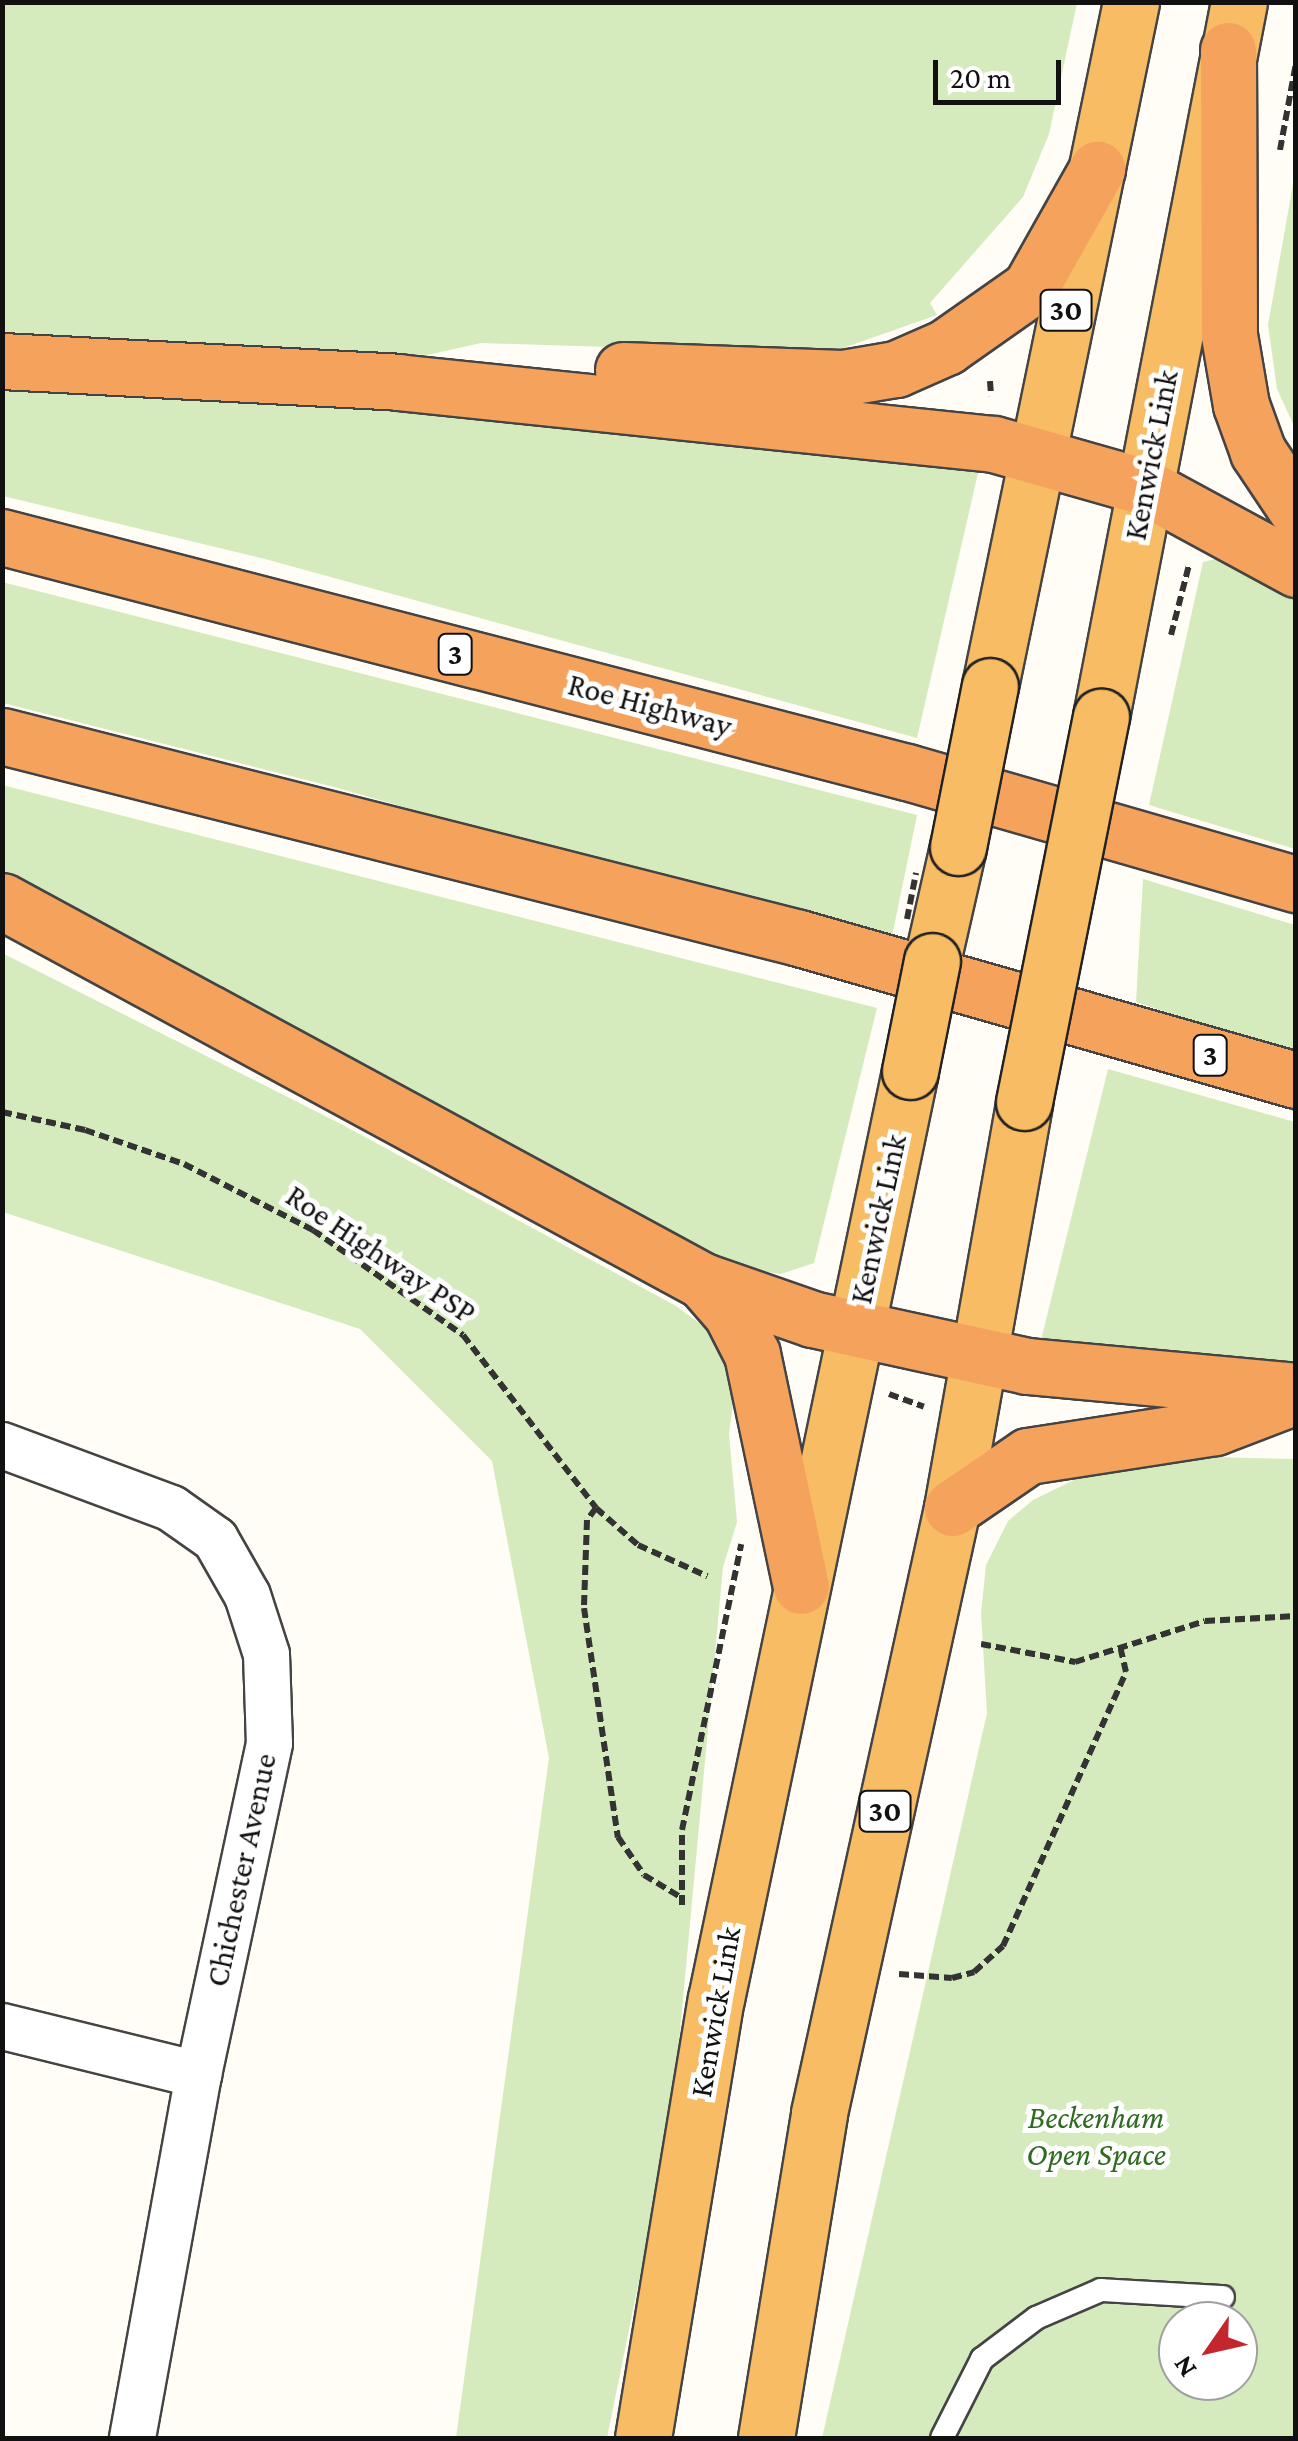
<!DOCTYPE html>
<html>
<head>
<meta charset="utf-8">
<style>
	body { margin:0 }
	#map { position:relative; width:1298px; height:2441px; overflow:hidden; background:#fffdf5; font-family:"Crimson Pro",serif }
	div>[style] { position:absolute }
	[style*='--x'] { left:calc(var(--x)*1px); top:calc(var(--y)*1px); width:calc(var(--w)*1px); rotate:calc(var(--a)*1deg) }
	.green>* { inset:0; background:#d5ebbd }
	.path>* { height:6px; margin-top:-3px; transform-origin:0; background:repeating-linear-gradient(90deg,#333 0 10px,transparent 0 15px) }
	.roads { filter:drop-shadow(2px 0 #444) drop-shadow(-2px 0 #444) drop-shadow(0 2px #444) drop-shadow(0 -2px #444) }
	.service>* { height:22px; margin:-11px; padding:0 11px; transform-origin:11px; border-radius:11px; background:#fff }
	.minor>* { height:45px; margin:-22.5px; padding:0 22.5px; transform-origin:22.5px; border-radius:22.5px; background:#fff }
	.trunk>* { height:55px; margin:-27.5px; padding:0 27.5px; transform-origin:27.5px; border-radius:27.5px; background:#f7bc64 }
	.motorway>* { height:55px; margin:-27.5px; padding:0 27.5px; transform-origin:27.5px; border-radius:27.5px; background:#f5a25d }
	.path-bridge>* { height:6px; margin-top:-3px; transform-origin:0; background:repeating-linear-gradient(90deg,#333 0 10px,transparent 0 15px) }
	.bridges { filter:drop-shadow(2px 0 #222) drop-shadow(-2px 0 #222) drop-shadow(0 2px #222) drop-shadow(0 -2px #222) }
	.trunk-bridge>* { height:55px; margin:-27.5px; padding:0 27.5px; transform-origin:27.5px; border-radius:27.5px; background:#f7bc64 }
	span { translate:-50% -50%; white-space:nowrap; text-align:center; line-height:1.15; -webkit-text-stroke:10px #fff; paint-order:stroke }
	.shield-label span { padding:2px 8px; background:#fff; border:2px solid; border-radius:8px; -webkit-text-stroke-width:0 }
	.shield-label { font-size:30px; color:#111; font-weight:700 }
	.street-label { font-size:32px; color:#111 }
	.park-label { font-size:32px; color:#2f6b1f; font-style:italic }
	.frame { position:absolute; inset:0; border:5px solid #111; pointer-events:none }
	.north { position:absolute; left:1158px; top:2301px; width:100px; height:100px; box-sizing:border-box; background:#fff; border:2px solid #a0a0a0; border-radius:50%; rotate:236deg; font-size:28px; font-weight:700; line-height:40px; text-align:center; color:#111 }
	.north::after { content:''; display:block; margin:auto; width:35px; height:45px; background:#c4262e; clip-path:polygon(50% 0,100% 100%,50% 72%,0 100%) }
	.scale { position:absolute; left:933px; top:60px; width:128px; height:45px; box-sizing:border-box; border:5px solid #111; border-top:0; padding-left:12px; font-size:30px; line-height:35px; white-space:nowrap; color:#111; -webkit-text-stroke:8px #fff; paint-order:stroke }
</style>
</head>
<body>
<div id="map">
	<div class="green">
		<div style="clip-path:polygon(2px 3px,1077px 3px,1049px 134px,1023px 197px,930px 303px,937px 315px,826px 354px,481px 343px,427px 355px,3px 332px)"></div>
		<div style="clip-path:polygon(1295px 173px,1295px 428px,1277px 389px,1268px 325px)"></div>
		<div style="clip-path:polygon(3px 383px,744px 430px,979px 469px,917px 738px,265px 559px,3px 496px)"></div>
		<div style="clip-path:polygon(1229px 556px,1295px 592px,1295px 849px,1149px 805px,1203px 562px)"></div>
		<div style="clip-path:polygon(2px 582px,917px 815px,890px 946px,334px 787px,3px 703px)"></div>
		<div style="clip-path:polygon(2px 785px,877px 1008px,814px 1263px,781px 1274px,722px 1265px,3px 899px)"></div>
		<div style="clip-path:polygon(1143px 879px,1295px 925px,1295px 1055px,1136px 1002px)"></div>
		<div style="clip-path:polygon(2px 953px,341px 1124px,676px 1306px,717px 1336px,737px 1372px,729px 1434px,737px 1522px,723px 1567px,672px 2118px,607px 2438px,456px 2438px,549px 1758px,492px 1461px,360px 1329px,3px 1212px)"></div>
		<div style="clip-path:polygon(1108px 1069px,1295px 1122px,1295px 1364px,1041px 1340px)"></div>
		<div style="clip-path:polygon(evenodd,1171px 1456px,1295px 1459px,1295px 2438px,822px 2438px,987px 1713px,981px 1613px,986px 1565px,1008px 1521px,1033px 1500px,1078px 1478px,1171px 1456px,1178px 2321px,1238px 2321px,1238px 2381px,1178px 2381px,1178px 2321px)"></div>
	</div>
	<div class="path">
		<div style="--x:1280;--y:150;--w:88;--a:-79.6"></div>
		<div style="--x:990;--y:381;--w:15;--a:86"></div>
		<div style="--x:1171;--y:635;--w:72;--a:-75.6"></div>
		<div style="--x:2;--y:1112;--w:85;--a:12.2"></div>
		<div style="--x:85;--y:1130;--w:105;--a:19"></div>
		<div style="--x:184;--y:1164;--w:145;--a:27.1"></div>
		<div style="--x:313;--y:1230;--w:183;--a:35"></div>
		<div style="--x:463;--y:1335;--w:218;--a:52.4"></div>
		<div style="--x:596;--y:1508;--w:56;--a:41.4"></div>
		<div style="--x:638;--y:1545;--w:76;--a:24.2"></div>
		<div style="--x:889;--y:1394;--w:37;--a:20"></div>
		<div style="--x:596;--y:1508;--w:15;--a:127"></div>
		<div style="--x:587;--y:1520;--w:88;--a:92"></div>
		<div style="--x:584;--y:1608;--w:232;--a:81.6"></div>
		<div style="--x:618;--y:1837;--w:46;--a:55.6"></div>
		<div style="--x:644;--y:1875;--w:44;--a:31.2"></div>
		<div style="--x:981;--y:1644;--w:96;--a:10.8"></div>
		<div style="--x:1075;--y:1662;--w:136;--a:-17.5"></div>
		<div style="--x:1205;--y:1621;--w:91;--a:-3.1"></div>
		<div style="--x:682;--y:1905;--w:75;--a:-90"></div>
		<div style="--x:682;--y:1830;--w:292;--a:-78.3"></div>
		<div style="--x:899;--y:1974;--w:53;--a:4.3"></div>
		<div style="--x:952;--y:1978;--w:23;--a:-15"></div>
		<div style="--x:974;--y:1972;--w:39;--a:-42"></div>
		<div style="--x:1003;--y:1946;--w:300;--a:-65.8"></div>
		<div style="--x:1126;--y:1672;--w:23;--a:-103"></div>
	</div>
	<div class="roads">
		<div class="service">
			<div style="--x:942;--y:2438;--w:89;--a:-63.1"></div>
			<div style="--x:982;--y:2359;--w:68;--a:-37.2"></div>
			<div style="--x:1036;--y:2318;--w:71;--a:-23.3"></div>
			<div style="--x:1101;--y:2290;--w:122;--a:3.3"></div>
		</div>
		<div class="minor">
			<div style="--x:2;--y:1445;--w:180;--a:20.4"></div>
			<div style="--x:171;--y:1508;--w:54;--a:35.2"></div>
			<div style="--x:215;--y:1539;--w:64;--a:60.3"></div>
			<div style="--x:247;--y:1595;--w:62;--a:72.1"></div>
			<div style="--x:266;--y:1654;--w:89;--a:88.1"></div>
			<div style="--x:269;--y:1743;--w:339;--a:102.1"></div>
			<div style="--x:198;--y:2074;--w:370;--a:100.3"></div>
			<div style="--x:2;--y:2026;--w:202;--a:13.8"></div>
		</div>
		<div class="trunk">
			<div style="--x:990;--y:686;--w:698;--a:-78.35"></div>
			<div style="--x:1101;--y:717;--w:728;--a:-79.08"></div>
			<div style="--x:932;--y:961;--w:117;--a:-77.2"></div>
			<div style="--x:643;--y:2438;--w:445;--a:-80.6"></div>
			<div style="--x:716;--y:1999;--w:948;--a:-78.19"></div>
			<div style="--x:766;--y:2438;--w:329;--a:-80.7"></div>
			<div style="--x:819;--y:2113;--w:619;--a:-77.6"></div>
			<div style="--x:952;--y:1508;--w:412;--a:-79.9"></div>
		</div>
		<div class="motorway">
			<div style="--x:1228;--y:50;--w:285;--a:89.8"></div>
			<div style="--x:1229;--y:335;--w:71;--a:80.3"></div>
			<div style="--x:1241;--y:405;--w:50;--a:70.1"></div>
			<div style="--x:1258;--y:452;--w:69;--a:56.3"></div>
			<div style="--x:2;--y:361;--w:396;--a:3"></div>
			<div style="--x:397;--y:382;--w:600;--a:5.93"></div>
			<div style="--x:994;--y:444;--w:157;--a:15.9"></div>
			<div style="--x:1145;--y:487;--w:172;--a:28.5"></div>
			<div style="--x:623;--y:370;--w:219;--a:2.1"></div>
			<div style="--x:842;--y:378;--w:55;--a:-9.5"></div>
			<div style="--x:896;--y:369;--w:55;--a:-23.7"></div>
			<div style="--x:946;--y:347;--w:103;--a:-35.1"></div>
			<div style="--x:1030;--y:288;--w:137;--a:-60.6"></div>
			<div style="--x:2;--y:537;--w:935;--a:14.56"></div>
			<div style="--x:907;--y:772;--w:405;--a:16.1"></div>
			<div style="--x:2;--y:736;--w:822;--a:14.22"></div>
			<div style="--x:799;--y:938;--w:517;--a:15.95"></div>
			<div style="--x:2;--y:901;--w:797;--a:28.46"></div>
			<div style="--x:703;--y:1281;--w:115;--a:19.2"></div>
			<div style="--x:812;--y:1319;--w:220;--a:12.3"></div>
			<div style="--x:1027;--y:1366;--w:270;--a:5.3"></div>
			<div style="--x:703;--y:1281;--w:43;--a:48.8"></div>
			<div style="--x:731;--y:1313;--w:46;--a:62.9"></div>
			<div style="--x:752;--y:1354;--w:237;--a:78.1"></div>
			<div style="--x:952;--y:1508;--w:92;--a:-34.4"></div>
			<div style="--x:1028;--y:1456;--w:189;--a:-8.8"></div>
			<div style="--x:1215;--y:1427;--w:84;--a:-21"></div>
		</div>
	</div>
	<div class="path-bridge">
		<div style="--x:907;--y:919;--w:47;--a:-78.9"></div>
	</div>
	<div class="bridges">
		<div class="trunk-bridge">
			<div style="--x:958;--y:847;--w:164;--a:-78.8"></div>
			<div style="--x:910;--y:1071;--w:112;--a:-78.7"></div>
			<div style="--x:1024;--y:1102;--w:393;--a:-78.7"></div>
		</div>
	</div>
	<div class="shield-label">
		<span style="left:1066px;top:310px">30</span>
		<span style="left:455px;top:654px">3</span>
		<span style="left:1210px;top:1055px">3</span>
		<span style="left:885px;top:1811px">30</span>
	</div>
	<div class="street-label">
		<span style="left:1151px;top:455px;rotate:-79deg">Kenwick Link</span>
		<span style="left:650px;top:705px;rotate:15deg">Roe Highway</span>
		<span style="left:878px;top:1219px;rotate:-78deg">Kenwick Link</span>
		<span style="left:381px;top:1254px;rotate:34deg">Roe Highway PSP</span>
		<span style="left:241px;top:1870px;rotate:-78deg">Chichester Avenue</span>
		<span style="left:715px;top:2012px;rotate:-80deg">Kenwick Link</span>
	</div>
	<div class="park-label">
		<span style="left:1096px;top:2136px">Beckenham<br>Open Space</span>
	</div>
	<div class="frame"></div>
	<div class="north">N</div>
	<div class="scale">20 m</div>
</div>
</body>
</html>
